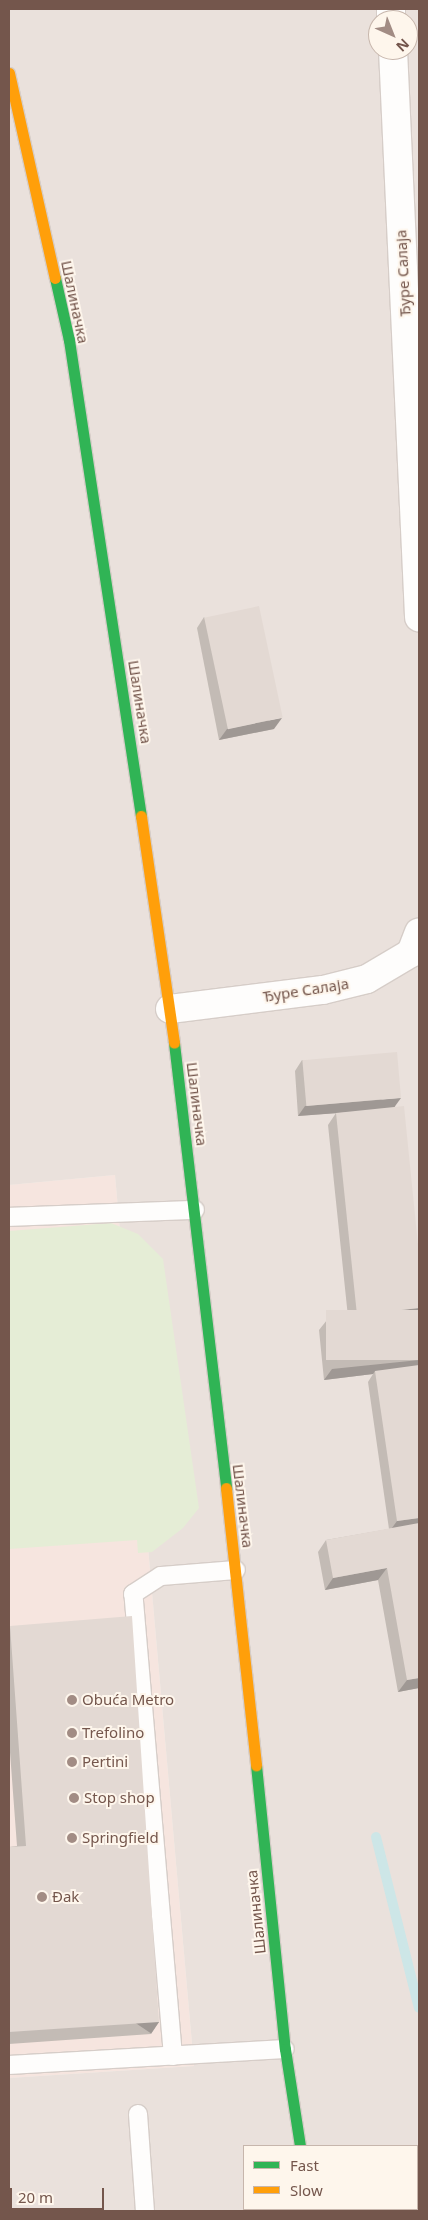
<!DOCTYPE html>
<html>
<head>
<meta charset="utf-8">
<style>
	body { margin:0 }
	#map { position:relative; width:428px; height:2220px; overflow:hidden; background:#f7f1eb; font-family:"Noto Sans",sans-serif }
	div>[style] { position:absolute }
	[style*='--x'] { left:calc(var(--x)*1px); top:calc(var(--y)*1px); width:calc(var(--w)*1px); rotate:calc(var(--a)*1deg) }
	.commercial>* { inset:0; background:#f6e5df }
	.industrial>* { inset:0; background:#eae1dc }
	.green>* { inset:0; background:#e5edd6 }
	.stream>* { height:10px; margin:-5px; padding:0 5px; transform-origin:5px; border-radius:5px; background:#cde6e7 }
	.roads { filter:drop-shadow(1px 0 #d6cdc8) drop-shadow(-1px 0 #d6cdc8) drop-shadow(0 1px #d6cdc8) drop-shadow(0 -1px #d6cdc8) }
	.lane>* { height:18px; margin:-9px; padding:0 9px; transform-origin:9px; border-radius:9px; background:#fefdfc }
	.street>* { height:28px; margin:-14px; padding:0 14px; transform-origin:14px; border-radius:14px; background:#fefdfc }
	.fast>* { height:11px; margin:-5.5px; padding:0 5.5px; transform-origin:5.5px; border-radius:5.5px; background:#30b455 }
	.slow>* { height:11px; margin:-5.5px; padding:0 5.5px; transform-origin:5.5px; border-radius:5.5px; background:#ff9f0a }
	.wall>* { inset:0; background:#c3bbb5 }
	.shaded-wall>* { inset:0; background:#9f9894; transform-origin:0 0 }
	.building>* { inset:0; background:#e3d9d3; transform-origin:0 0 }
	.dots>* { width:14px; height:14px; translate:-50% -50%; box-sizing:border-box; border:2px solid #fef6ec; border-radius:50% }
	span { translate:-50% -50%; white-space:nowrap; text-align:center; line-height:1.15; -webkit-text-stroke:4px #fef6ec; paint-order:stroke }
	.street-label { font-size:15px; color:#74564c }
	.poi-label { font-size:15px; color:#74564c }
	.left { translate:0 -50%; text-align:left }
	.frame { position:absolute; inset:0; border:10px solid #74564c; pointer-events:none }
	.legend { position:absolute; left:243px; top:2145px; width:175px; height:65px; box-sizing:border-box; background:#fef6ec; border:1px solid #c7b6ac; margin:0; padding:6px 9px; list-style:none; font-size:15px; color:#74564c }
	.legend li { display:flex; align-items:center; gap:10px; height:25px }
	.legend b { width:25px; border:1px solid #c7b6ac }
	.north { position:absolute; left:368px; top:10px; width:50px; height:50px; box-sizing:border-box; background:#fef6ec; border:1px solid #c7b6ac; border-radius:50%; rotate:136deg; font-size:14px; font-weight:700; line-height:20px; text-align:center; color:#74564c }
	.north::after { content:''; display:block; margin:auto; width:18px; height:22px; background:#a28c84; clip-path:polygon(50% 0,100% 100%,50% 72%,0 100%) }
	.scale { position:absolute; left:10px; top:2188px; width:94px; height:22px; box-sizing:border-box; border:2px solid #74564c; border-top:0; padding-left:6px; font-size:15px; line-height:18px; white-space:nowrap; color:#74564c; -webkit-text-stroke:4px #fef6ec; paint-order:stroke }
</style>
</head>
<body>
<div id="map">
	<div class="commercial">
		<div style="clip-path:polygon(115px 1175px,194px 2066px,9px 2078px,9px 1185px)"></div>
	</div>
	<div class="industrial">
		<div style="clip-path:polygon(evenodd,9px 9px,419px 9px,419px 2211px,9px 2211px,9px 2078px,194px 2066px,115px 1175px,9px 1185px,9px 9px,378px 20px,408px 20px,408px 50px,378px 50px,378px 20px,9px 9px,244px 2146px,417px 2146px,417px 2209px,244px 2209px,244px 2146px)"></div>
	</div>
	<div class="green">
		<div style="clip-path:polygon(111px 1223px,138px 1234px,163px 1259px,199px 1508px,183px 1528px,152px 1552px,138px 1553px,137px 1540px,9px 1549px,9px 1231px)"></div>
	</div>
	<div class="stream">
		<div style="--x:376;--y:1837;--w:176;--a:75.9"></div>
	</div>
	<div class="roads">
		<div class="lane">
			<div style="--x:9;--y:1217;--w:186;--a:-2.2"></div>
			<div style="--x:173;--y:2056;--w:464;--a:-94.9"></div>
			<div style="--x:133;--y:1594;--w:33;--a:-33"></div>
			<div style="--x:161;--y:1576;--w:75;--a:-4.6"></div>
			<div style="--x:9;--y:2065;--w:276;--a:-3.3"></div>
			<div style="--x:138;--y:2114;--w:97;--a:85.9"></div>
		</div>
		<div class="street">
			<div style="--x:391;--y:9;--w:11;--a:90"></div>
			<div style="--x:393;--y:50;--w:568;--a:87.37"></div>
			<div style="--x:170;--y:1009;--w:154;--a:-7.1"></div>
			<div style="--x:323;--y:990;--w:45;--a:-14"></div>
			<div style="--x:367;--y:979;--w:51;--a:-30.6"></div>
			<div style="--x:411;--y:953;--w:22;--a:-69"></div>
		</div>
		<div class="fast">
			<div style="--x:55;--y:278;--w:64;--a:77.3"></div>
			<div style="--x:69;--y:340;--w:481;--a:81.4"></div>
			<div style="--x:174;--y:1043;--w:448;--a:83.3"></div>
			<div style="--x:256;--y:1765;--w:285;--a:84.2"></div>
			<div style="--x:285;--y:2049;--w:98;--a:81.2"></div>
			<div style="--x:308;--y:2209;--w:2;--a:63"></div>
		</div>
		<div class="slow">
			<div style="--x:9;--y:73;--w:210;--a:77.4"></div>
			<div style="--x:141;--y:816;--w:229;--a:81.7"></div>
			<div style="--x:226;--y:1488;--w:279;--a:83.8"></div>
		</div>
	</div>
	<div class="wall">
		<div style="clip-path:polygon(204px 617px,274px 729px,219px 740px,197px 628px)"></div>
		<div style="clip-path:polygon(302px 1060px,395px 1106px,419px 1255px,419px 1688px,398px 1692px,378px 1580px,325px 1590px,318px 1552px,326px 1540px,389px 1529px,368px 1382px,373px 1374px,324px 1380px,319px 1330px,327px 1320px,348px 1317px,328px 1125px,336px 1113px,298px 1116px,295px 1071px)"></div>
		<div style="clip-path:polygon(10px 1626px,159px 2022px,151px 2034px,9px 2044px,9px 1847px,17px 1846px,9px 1739px,9px 1627px)"></div>
	</div>
	<div class="shaded-wall">
		<div style="clip-path:polygon(282px 718px,274px 729px,219px 740px,227px 729px)"></div>
		<div style="clip-path:polygon(401px 1098px,393px 1109px,298px 1116px,305px 1106px)"></div>
		<div style="clip-path:polygon(419px 1308px,419px 1316px,349px 1327px,357px 1315px)"></div>
		<div style="clip-path:polygon(419px 1360px,419px 1370px,375px 1371px,373px 1374px,324px 1380px,332px 1369px)"></div>
		<div style="clip-path:polygon(419px 1518px,419px 1527px,389px 1532px,397px 1521px)"></div>
		<div style="clip-path:polygon(387px 1568px,378px 1580px,325px 1590px,333px 1578px)"></div>
		<div style="clip-path:polygon(419px 1678px,419px 1688px,398px 1692px,407px 1680px)"></div>
		<div style="left:159px;top:2022px;width:14px;height:150px;rotate:124deg"></div>
	</div>
	<div class="building">
		<div style="left:259px;top:606px;width:114px;height:56px;rotate:78deg"></div>
		<div style="left:397px;top:1052px;width:46px;height:95px;rotate:85deg"></div>
		<div style="clip-path:polygon(404px 1106px,419px 1255px,419px 1308px,357px 1315px,336px 1113px)"></div>
		<div style="left:419px;top:1310px;width:50px;height:93px;rotate:90deg"></div>
		<div style="clip-path:polygon(419px 1365px,419px 1518px,397px 1521px,375px 1371px)"></div>
		<div style="clip-path:polygon(419px 1523px,419px 1678px,407px 1680px,387px 1568px,333px 1578px,326px 1540px)"></div>
		<div style="clip-path:polygon(132px 1616px,159px 2022px,9px 2032px,9px 1847px,26px 1846px,10px 1626px)"></div>
	</div>
	<div class="dots">
		<div style="left:72px;top:1700px;background:#a28c84"></div>
		<div style="left:72px;top:1733px;background:#a28c84"></div>
		<div style="left:72px;top:1762px;background:#a28c84"></div>
		<div style="left:74px;top:1798px;background:#a28c84"></div>
		<div style="left:72px;top:1838px;background:#a28c84"></div>
		<div style="left:42px;top:1897px;background:#a28c84"></div>
	</div>
	<div class="street-label">
		<span style="left:403px;top:273px;rotate:-93deg">Ђуре Салаја</span>
		<span style="left:75px;top:302px;rotate:78deg">Шалиначка</span>
		<span style="left:140px;top:702px;rotate:81deg">Шалиначка</span>
		<span style="left:306px;top:990px;rotate:-9deg">Ђуре Салаја</span>
		<span style="left:197px;top:1104px;rotate:83deg">Шалиначка</span>
		<span style="left:243px;top:1506px;rotate:83deg">Шалиначка</span>
		<span style="left:256px;top:1912px;rotate:-96deg">Шалиначка</span>
	</div>
	<div class="poi-label">
		<span class="left" style="left:82px;top:1700px">Obuća Metro</span>
		<span class="left" style="left:82px;top:1733px">Trefolino</span>
		<span class="left" style="left:82px;top:1762px">Pertini</span>
		<span class="left" style="left:84px;top:1798px">Stop shop</span>
		<span class="left" style="left:82px;top:1838px">Springfield</span>
		<span class="left" style="left:52px;top:1897px">Đak</span>
	</div>
	<div class="frame"></div>
	<ul class="legend">
	<li><b style="height:6px;background:#30b455"></b>Fast</li>
	<li><b style="height:6px;background:#ff9f0a"></b>Slow</li>
	</ul>
	<div class="north">N</div>
	<div class="scale">20 m</div>
</div>
</body>
</html>
